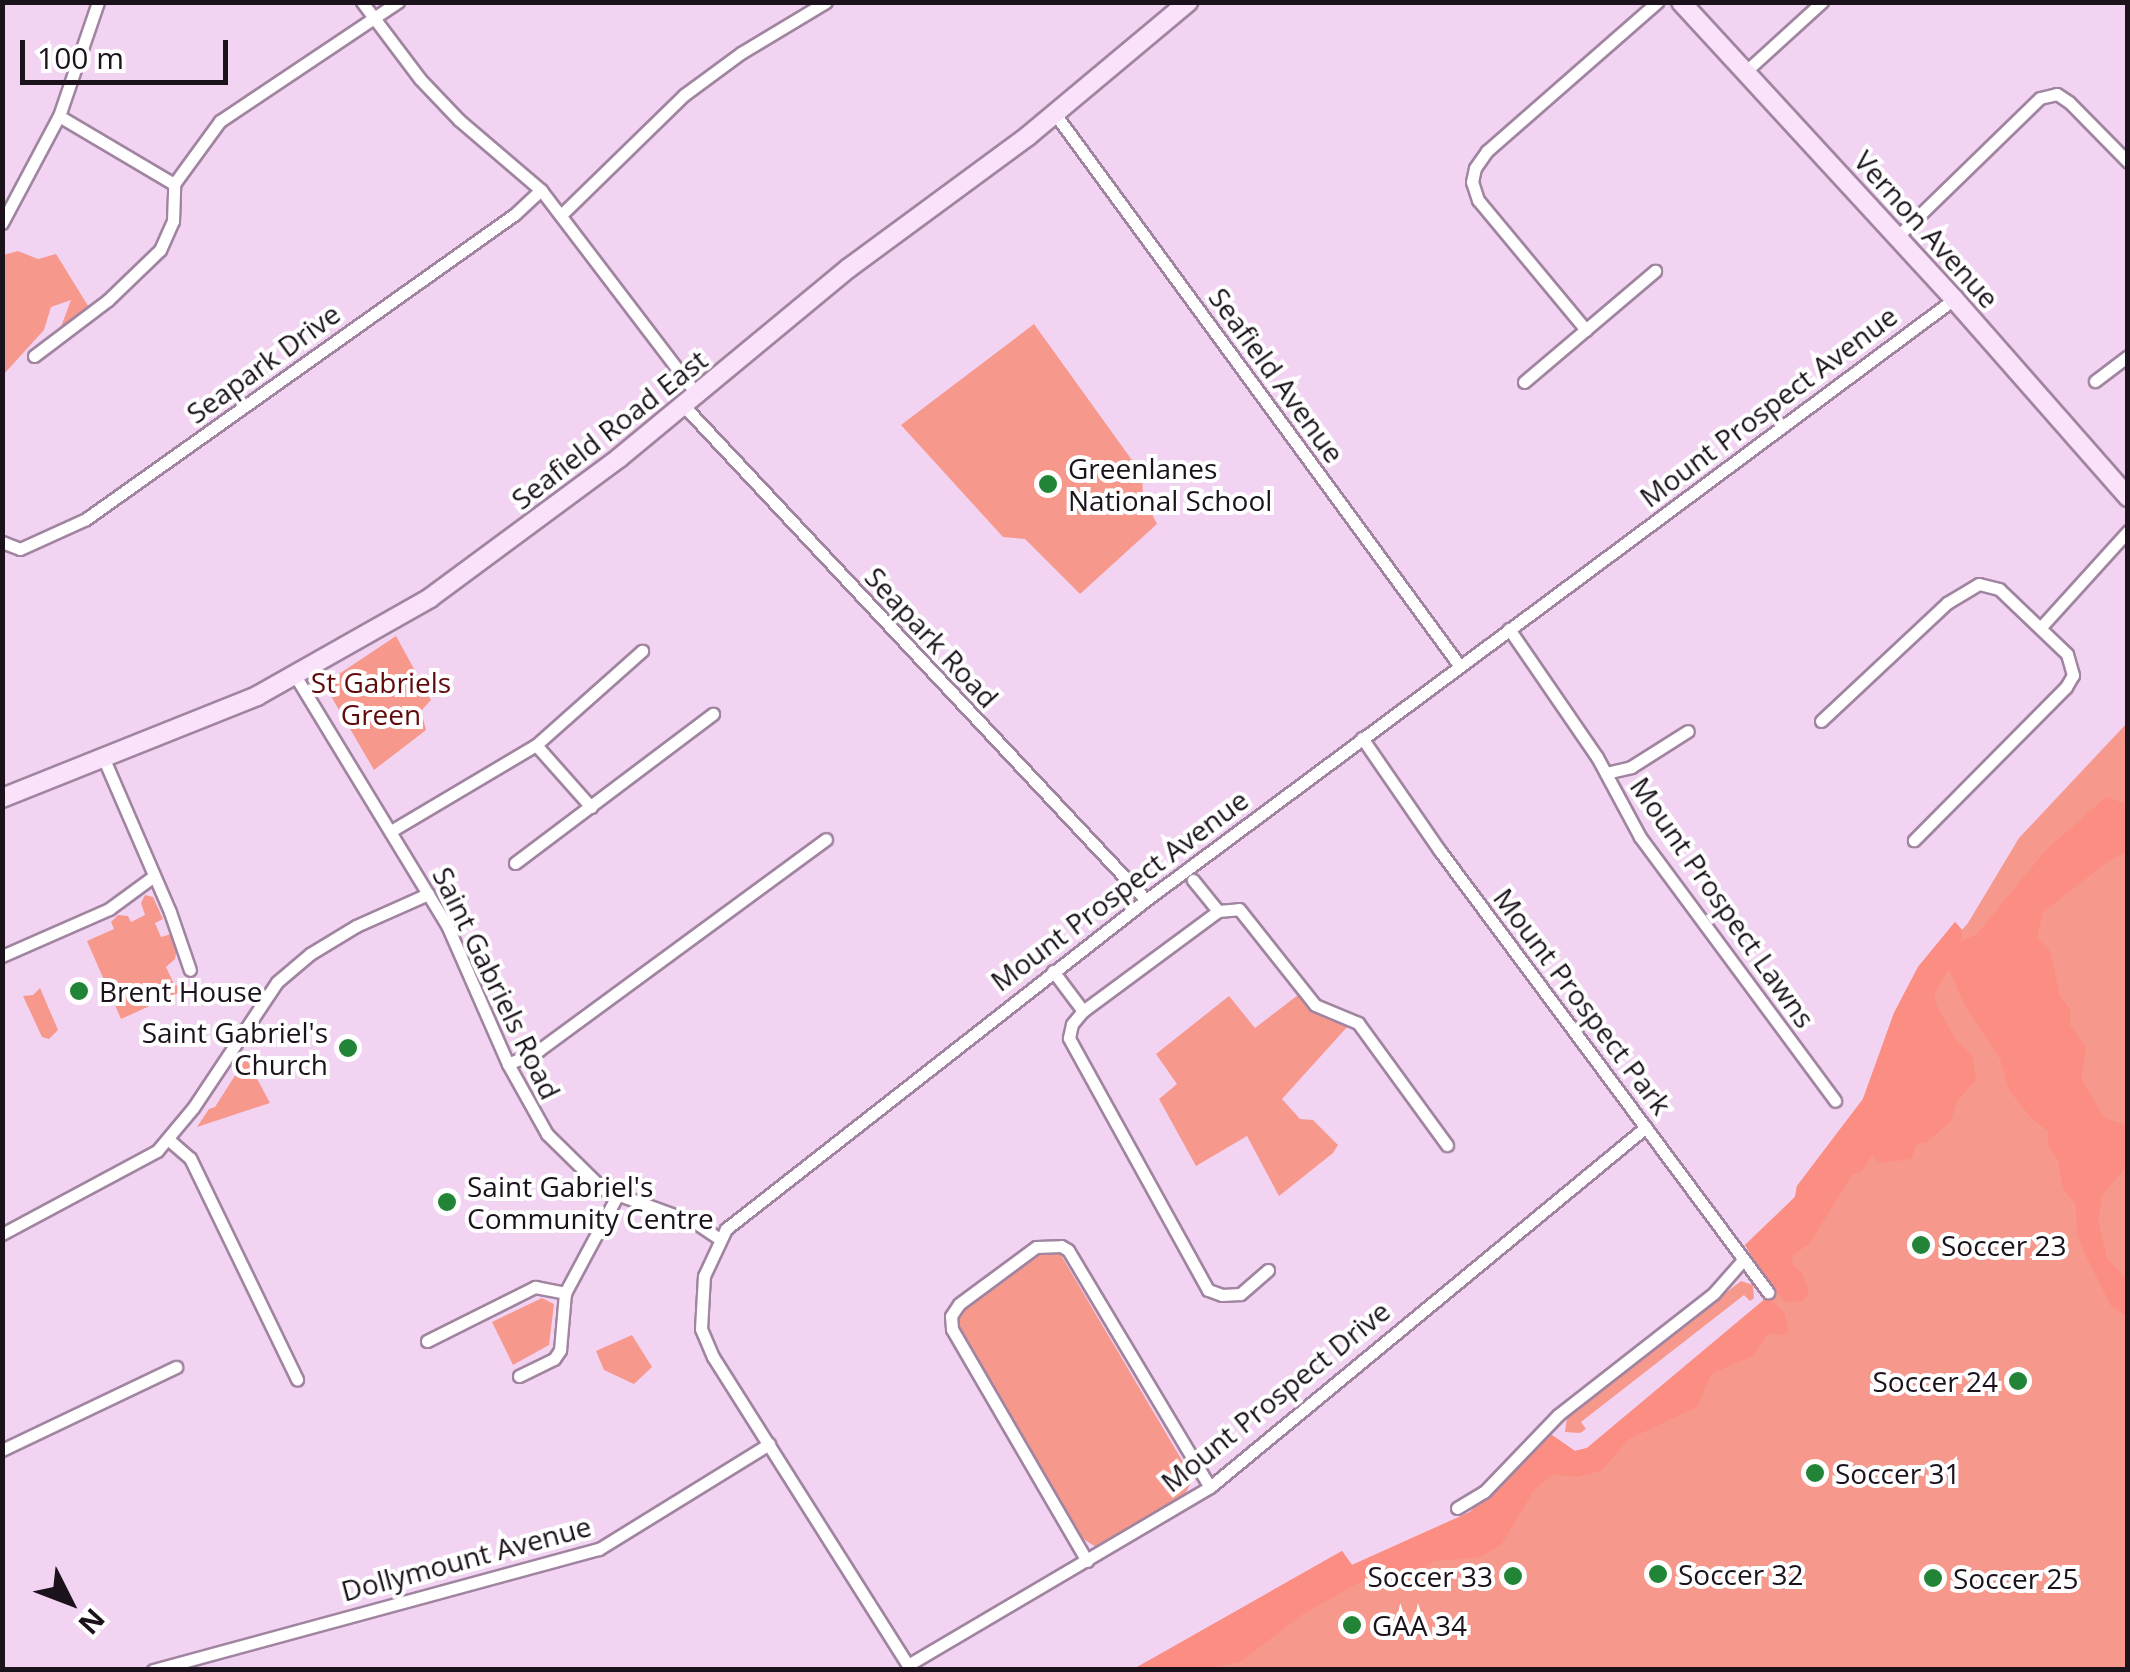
<!DOCTYPE html>
<html>
<head>
<meta charset="utf-8">
<style>
	body { margin:0 }
	#map { position:relative; width:2130px; height:1672px; overflow:hidden; background:#f2d4f2; font-family:"Open Sans",sans-serif }
	div>[style] { position:absolute }
	[style*='--x'] { left:calc(var(--x)*1px); top:calc(var(--y)*1px); width:calc(var(--w)*1px); rotate:calc(var(--a)*1deg) }
	.green>* { inset:0; background:#f7988d }
	.forest>* { inset:0; background:#fb8d82 }
	.roads { filter:drop-shadow(2px 0 #a185a0) drop-shadow(-2px 0 #a185a0) drop-shadow(0 2px #a185a0) drop-shadow(0 -2px #a185a0) }
	.street>* { height:11px; margin:-5.5px; padding:0 5.5px; transform-origin:5.5px; border-radius:5.5px; background:#fff }
	.secondary>* { height:18px; margin:-9px; padding:0 9px; transform-origin:9px; border-radius:9px; background:#fbe2fb }
	.dots>* { width:28px; height:28px; translate:-50% -50%; box-sizing:border-box; border:5px solid #fff; border-radius:50% }
	span { translate:-50% -50%; white-space:nowrap; text-align:center; line-height:1.15; -webkit-text-stroke:8px #fff; paint-order:stroke }
	.street-label { font-size:28px; color:#1c121c }
	.poi-label { font-size:28px; color:#1c121c }
	.left { translate:0 -50%; text-align:left }
	.right { translate:-100% -50%; text-align:right }
	.park-label { font-size:28px; color:#610a0c }
	.frame { position:absolute; inset:0; border:5px solid #1c121c; pointer-events:none }
	.north { position:absolute; left:20px; top:1552px; width:100px; height:100px; -webkit-text-stroke:8px #fff; paint-order:stroke; rotate:132deg; font-size:28px; font-weight:700; line-height:40px; text-align:center; color:#1c121c }
	.north::after { content:''; display:block; margin:auto; width:35px; height:45px; background:#1c121c; clip-path:polygon(50% 0,100% 100%,50% 72%,0 100%) }
	.scale { position:absolute; left:20px; top:40px; width:208px; height:45px; box-sizing:border-box; border:5px solid #1c121c; border-top:0; padding-left:12px; font-size:30px; line-height:35px; white-space:nowrap; color:#1c121c; -webkit-text-stroke:8px #fff; paint-order:stroke }
</style>
</head>
<body>
<div id="map">
	<div class="green">
		<div style="clip-path:polygon(18px 251px,38px 259px,56px 254px,90px 309px,59px 332px,71px 300px,51px 307px,44px 330px,3px 375px,3px 255px)"></div>
		<div style="clip-path:polygon(1034px 324px,1142px 474px,1143px 496px,1157px 524px,1080px 594px,1025px 539px,1003px 537px,901px 425px)"></div>
		<div style="clip-path:polygon(396px 636px,431px 700px,421px 711px,426px 730px,374px 770px,324px 684px)"></div>
		<div style="clip-path:polygon(2127px 723px,2127px 1669px,1132px 1670px,1342px 1551px,1352px 1565px,1470px 1512px,1549px 1433px,1575px 1451px,1587px 1448px,1773px 1292px,1745px 1245px,1795px 1197px,1797px 1186px,1863px 1099px,1894px 1013px,1918px 967px,1955px 922px,1962px 930px,1968px 923px,2019px 838px)"></div>
		<div style="clip-path:polygon(145px 895px,153px 897px,163px 919px,155px 923px,161px 937px,171px 934px,177px 948px,175px 959px,166px 967px,175px 986px,182px 984px,185px 990px,121px 1019px,87px 941px,114px 929px,111px 922px,118px 915px,128px 916px,131px 922px,145px 915px,141px 903px)"></div>
		<div style="clip-path:polygon(40px 988px,58px 1030px,49px 1039px,42px 1037px,23px 996px,33px 995px)"></div>
		<div style="clip-path:polygon(1298px 995px,1314px 1010px,1348px 1026px,1282px 1099px,1300px 1119px,1313px 1120px,1338px 1145px,1333px 1153px,1279px 1196px,1247px 1136px,1196px 1166px,1159px 1099px,1177px 1084px,1156px 1054px,1229px 996px,1255px 1028px)"></div>
		<div style="clip-path:polygon(246px 1058px,270px 1103px,197px 1127px,209px 1109px,215px 1107px)"></div>
		<div style="clip-path:polygon(1058px 1250px,1193px 1479px,1185px 1494px,1096px 1547px,1082px 1538px,958px 1324px,962px 1309px,1037px 1251px)"></div>
		<div style="clip-path:polygon(1741px 1281px,1753px 1285px,1754px 1298px,1750px 1301px,1744px 1295px,1581px 1422px,1586px 1429px,1580px 1433px,1565px 1432px,1567px 1417px)"></div>
		<div style="clip-path:polygon(542px 1298px,554px 1304px,549px 1345px,513px 1365px,492px 1322px)"></div>
		<div style="clip-path:polygon(632px 1335px,652px 1367px,634px 1384px,604px 1370px,596px 1351px)"></div>
	</div>
	<div class="forest">
		<div style="clip-path:polygon(2106px 797px,2127px 804px,2127px 852px,2110px 860px,2043px 912px,2037px 938px,2050px 951px,2060px 996px,2070px 1009px,2070px 1025px,2086px 1048px,2081px 1078px,2104px 1118px,2127px 1125px,2127px 1166px,2102px 1195px,2098px 1221px,2107px 1258px,2127px 1280px,2127px 1317px,2111px 1306px,2085px 1254px,2077px 1235px,2076px 1204px,2063px 1189px,2058px 1160px,2048px 1145px,2048px 1131px,2032px 1119px,2009px 1090px,2000px 1059px,1965px 1006px,1949px 969px,1934px 994px,1937px 1006px,1955px 1039px,1972px 1055px,1976px 1080px,1957px 1101px,1951px 1121px,1927px 1142px,1917px 1144px,1911px 1159px,1880px 1163px,1872px 1156px,1861px 1172px,1852px 1175px,1809px 1244px,1793px 1255px,1792px 1263px,1803px 1275px,1809px 1292px,1803px 1301px,1784px 1302px,1745px 1245px,1795px 1197px,1797px 1186px,1863px 1099px,1894px 1013px,1918px 967px,1955px 922px,1962px 930px,1961px 942px,1977px 934px,2045px 851px)"></div>
		<div style="clip-path:polygon(1768px 1297px,1784px 1312px,1789px 1330px,1782px 1335px,1768px 1333px,1754px 1355px,1711px 1374px,1697px 1407px,1629px 1439px,1601px 1471px,1577px 1477px,1553px 1474px,1534px 1490px,1501px 1545px,1480px 1557px,1435px 1561px,1416px 1573px,1386px 1577px,1378px 1572px,1303px 1614px,1240px 1662px,1206px 1669px,1132px 1670px,1342px 1551px,1352px 1565px,1470px 1512px,1549px 1433px,1575px 1451px,1587px 1448px)"></div>
	</div>
	<div class="roads">
		<div class="street">
			<div style="--x:362;--y:2;--w:96;--a:53"></div>
			<div style="--x:420;--y:79;--w:57;--a:46.4"></div>
			<div style="--x:459;--y:120;--w:108;--a:40.5"></div>
			<div style="--x:541;--y:190;--w:259;--a:52.7"></div>
			<div style="--x:1745;--y:72;--w:104;--a:-42.3"></div>
			<div style="--x:1055;--y:114;--w:683;--a:53.75"></div>
			<div style="--x:59;--y:116;--w:134;--a:30.6"></div>
			<div style="--x:174;--y:184;--w:78;--a:-53.9"></div>
			<div style="--x:220;--y:121;--w:214;--a:-33.8"></div>
			<div style="--x:561;--y:215;--w:172;--a:-44.3"></div>
			<div style="--x:684;--y:95;--w:71;--a:-36.4"></div>
			<div style="--x:741;--y:53;--w:99;--a:-31"></div>
			<div style="--x:2;--y:223;--w:121;--a:-62"></div>
			<div style="--x:59;--y:116;--w:120;--a:-71.1"></div>
			<div style="--x:1897;--y:237;--w:199;--a:-44.2"></div>
			<div style="--x:2040;--y:98;--w:17;--a:-13"></div>
			<div style="--x:2057;--y:94;--w:14;--a:34"></div>
			<div style="--x:2069;--y:102;--w:84;--a:45.5"></div>
			<div style="--x:1586;--y:330;--w:169;--a:-129.7"></div>
			<div style="--x:1478;--y:200;--w:19;--a:-108"></div>
			<div style="--x:1472;--y:182;--w:14;--a:-78"></div>
			<div style="--x:1475;--y:168;--w:21;--a:-55"></div>
			<div style="--x:1487;--y:151;--w:226;--a:-41.2"></div>
			<div style="--x:34;--y:356;--w:93;--a:-37.1"></div>
			<div style="--x:108;--y:300;--w:72;--a:-43.9"></div>
			<div style="--x:160;--y:250;--w:32;--a:-66"></div>
			<div style="--x:173;--y:221;--w:37;--a:-88"></div>
			<div style="--x:2095;--y:381;--w:41;--a:-37.1"></div>
			<div style="--x:1524;--y:382;--w:172;--a:-40.3"></div>
			<div style="--x:684;--y:406;--w:676;--a:46.92"></div>
			<div style="--x:2;--y:542;--w:19;--a:21"></div>
			<div style="--x:20;--y:549;--w:72;--a:-24.4"></div>
			<div style="--x:86;--y:519;--w:526;--a:-35.41"></div>
			<div style="--x:515;--y:214;--w:35;--a:-43"></div>
			<div style="--x:2041;--y:627;--w:130;--a:-47.8"></div>
			<div style="--x:1509;--y:629;--w:155;--a:55.5"></div>
			<div style="--x:1597;--y:757;--w:91;--a:61.7"></div>
			<div style="--x:1640;--y:837;--w:328;--a:53.5"></div>
			<div style="--x:296;--y:677;--w:290;--a:58.7"></div>
			<div style="--x:447;--y:925;--w:152;--a:66.3"></div>
			<div style="--x:508;--y:1064;--w:80;--a:60.9"></div>
			<div style="--x:547;--y:1134;--w:78;--a:44.5"></div>
			<div style="--x:603;--y:1189;--w:99;--a:20.1"></div>
			<div style="--x:696;--y:1223;--w:29;--a:34"></div>
			<div style="--x:1821;--y:721;--w:173;--a:-43.1"></div>
			<div style="--x:1947;--y:603;--w:37;--a:-31"></div>
			<div style="--x:1979;--y:584;--w:21;--a:14"></div>
			<div style="--x:1999;--y:589;--w:94;--a:43.7"></div>
			<div style="--x:2067;--y:654;--w:22;--a:74"></div>
			<div style="--x:2073;--y:675;--w:14;--a:120"></div>
			<div style="--x:2066;--y:687;--w:216;--a:134.8"></div>
			<div style="--x:1362;--y:738;--w:137;--a:55.4"></div>
			<div style="--x:1440;--y:851;--w:550;--a:53.36"></div>
			<div style="--x:536;--y:745;--w:83;--a:48.4"></div>
			<div style="--x:103;--y:757;--w:169;--a:66.6"></div>
			<div style="--x:170;--y:912;--w:61;--a:71"></div>
			<div style="--x:1606;--y:773;--w:26;--a:-13"></div>
			<div style="--x:1631;--y:767;--w:67;--a:-32.3"></div>
			<div style="--x:391;--y:831;--w:169;--a:-30.7"></div>
			<div style="--x:536;--y:745;--w:142;--a:-41.6"></div>
			<div style="--x:515;--y:863;--w:248;--a:-37"></div>
			<div style="--x:1193;--y:880;--w:40;--a:51"></div>
			<div style="--x:2;--y:956;--w:117;--a:-23.7"></div>
			<div style="--x:109;--y:909;--w:56;--a:-36.3"></div>
			<div style="--x:1053;--y:971;--w:50;--a:53.1"></div>
			<div style="--x:508;--y:1064;--w:34;--a:-24"></div>
			<div style="--x:539;--y:1050;--w:356;--a:-36.3"></div>
			<div style="--x:169;--y:1140;--w:28;--a:41"></div>
			<div style="--x:190;--y:1158;--w:246;--a:64.2"></div>
			<div style="--x:2;--y:1234;--w:176;--a:-28.2"></div>
			<div style="--x:157;--y:1151;--w:56;--a:-50.1"></div>
			<div style="--x:193;--y:1108;--w:151;--a:-56.3"></div>
			<div style="--x:277;--y:982;--w:43;--a:-40.3"></div>
			<div style="--x:310;--y:954;--w:54;--a:-31.3"></div>
			<div style="--x:356;--y:926;--w:79;--a:-24"></div>
			<div style="--x:1268;--y:1270;--w:37;--a:139"></div>
			<div style="--x:1240;--y:1294;--w:18;--a:177"></div>
			<div style="--x:1222;--y:1295;--w:15;--a:-160"></div>
			<div style="--x:1208;--y:1290;--w:288;--a:-118.9"></div>
			<div style="--x:1069;--y:1038;--w:14;--a:-78"></div>
			<div style="--x:1072;--y:1024;--w:17;--a:-50"></div>
			<div style="--x:1083;--y:1011;--w:168;--a:-36.5"></div>
			<div style="--x:1218;--y:911;--w:21;--a:-5"></div>
			<div style="--x:1239;--y:909;--w:122;--a:51.6"></div>
			<div style="--x:1315;--y:1005;--w:47;--a:22.7"></div>
			<div style="--x:1358;--y:1023;--w:151;--a:53.9"></div>
			<div style="--x:427;--y:1341;--w:121;--a:-26.6"></div>
			<div style="--x:535;--y:1287;--w:31;--a:11"></div>
			<div style="--x:519;--y:1376;--w:39;--a:-26"></div>
			<div style="--x:554;--y:1359;--w:11;--a:-56"></div>
			<div style="--x:560;--y:1350;--w:57;--a:-85"></div>
			<div style="--x:565;--y:1293;--w:110;--a:-61.8"></div>
			<div style="--x:2;--y:1450;--w:193;--a:-25.5"></div>
			<div style="--x:1457;--y:1508;--w:31;--a:-31"></div>
			<div style="--x:1484;--y:1492;--w:107;--a:-46.1"></div>
			<div style="--x:1558;--y:1415;--w:198;--a:-38"></div>
			<div style="--x:1714;--y:1293;--w:44;--a:-48.7"></div>
			<div style="--x:1087;--y:1561;--w:268;--a:-120.2"></div>
			<div style="--x:952;--y:1329;--w:13;--a:-94"></div>
			<div style="--x:951;--y:1316;--w:14;--a:-56"></div>
			<div style="--x:959;--y:1304;--w:96;--a:-36.5"></div>
			<div style="--x:1036;--y:1247;--w:25;--a:-2"></div>
			<div style="--x:1061;--y:1246;--w:8;--a:30"></div>
			<div style="--x:1068;--y:1250;--w:276;--a:59.1"></div>
			<div style="--x:908;--y:1665;--w:351;--a:-30.5"></div>
			<div style="--x:1210;--y:1487;--w:565;--a:-39.55"></div>
			<div style="--x:153;--y:1670;--w:462;--a:-15.2"></div>
			<div style="--x:599;--y:1549;--w:200;--a:-31.7"></div>
			<div style="--x:911;--y:1670;--w:370;--a:-122.3"></div>
			<div style="--x:713;--y:1357;--w:30;--a:-113"></div>
			<div style="--x:701;--y:1329;--w:53;--a:-86.8"></div>
			<div style="--x:704;--y:1276;--w:52;--a:-64.9"></div>
			<div style="--x:726;--y:1229;--w:534;--a:-38.07"></div>
			<div style="--x:1146;--y:900;--w:1007;--a:-36.64"></div>
		</div>
		<div class="secondary">
			<div style="--x:1681;--y:2;--w:403;--a:47.4"></div>
			<div style="--x:1954;--y:299;--w:264;--a:48.7"></div>
			<div style="--x:2;--y:798;--w:275;--a:-21.8"></div>
			<div style="--x:257;--y:696;--w:199;--a:-29.5"></div>
			<div style="--x:430;--y:598;--w:235;--a:-36.5"></div>
			<div style="--x:619;--y:458;--w:298;--a:-39.6"></div>
			<div style="--x:849;--y:268;--w:222;--a:-36.4"></div>
			<div style="--x:1028;--y:136;--w:209;--a:-39.9"></div>
		</div>
	</div>
	<div class="dots">
		<div style="left:1048px;top:484px;background:#228437"></div>
		<div style="left:79px;top:991px;background:#228437"></div>
		<div style="left:348px;top:1048px;background:#228437"></div>
		<div style="left:447px;top:1202px;background:#228437"></div>
		<div style="left:1921px;top:1245px;background:#228437"></div>
		<div style="left:2018px;top:1381px;background:#228437"></div>
		<div style="left:1815px;top:1473px;background:#228437"></div>
		<div style="left:1658px;top:1574px;background:#228437"></div>
		<div style="left:1513px;top:1576px;background:#228437"></div>
		<div style="left:1933px;top:1578px;background:#228437"></div>
		<div style="left:1352px;top:1625px;background:#228437"></div>
	</div>
	<div class="street-label">
		<span style="left:1927px;top:229px;rotate:48deg">Vernon Avenue</span>
		<span style="left:263px;top:363px;rotate:-36deg">Seapark Drive</span>
		<span style="left:1277px;top:375px;rotate:54deg">Seafield Avenue</span>
		<span style="left:1768px;top:406px;rotate:-37deg">Mount Prospect Avenue</span>
		<span style="left:609px;top:429px;rotate:-38deg">Seafield Road East</span>
		<span style="left:932px;top:637px;rotate:47deg">Seapark Road</span>
		<span style="left:1119px;top:890px;rotate:-37deg">Mount Prospect Avenue</span>
		<span style="left:1723px;top:902px;rotate:55deg">Mount Prospect Lawns</span>
		<span style="left:497px;top:983px;rotate:64deg">Saint Gabriels Road</span>
		<span style="left:1583px;top:1001px;rotate:53deg">Mount Prospect Park</span>
		<span style="left:1275px;top:1396px;rotate:-39deg">Mount Prospect Drive</span>
		<span style="left:466px;top:1558px;rotate:-15deg">Dollymount Avenue</span>
	</div>
	<div class="poi-label">
		<span class="left" style="left:1068px;top:484px">Greenlanes<br>National School</span>
		<span class="left" style="left:99px;top:991px">Brent House</span>
		<span class="right" style="left:328px;top:1048px">Saint Gabriel's<br>Church</span>
		<span class="left" style="left:467px;top:1202px">Saint Gabriel's<br>Community Centre</span>
		<span class="left" style="left:1941px;top:1245px">Soccer 23</span>
		<span class="right" style="left:1998px;top:1381px">Soccer 24</span>
		<span class="left" style="left:1835px;top:1473px">Soccer 31</span>
		<span class="left" style="left:1678px;top:1574px">Soccer 32</span>
		<span class="right" style="left:1493px;top:1576px">Soccer 33</span>
		<span class="left" style="left:1953px;top:1578px">Soccer 25</span>
		<span class="left" style="left:1372px;top:1625px">GAA 34</span>
	</div>
	<div class="park-label">
		<span style="left:381px;top:698px">St Gabriels<br>Green</span>
	</div>
	<div class="frame"></div>
	<div class="north">N</div>
	<div class="scale">100 m</div>
</div>
</body>
</html>
